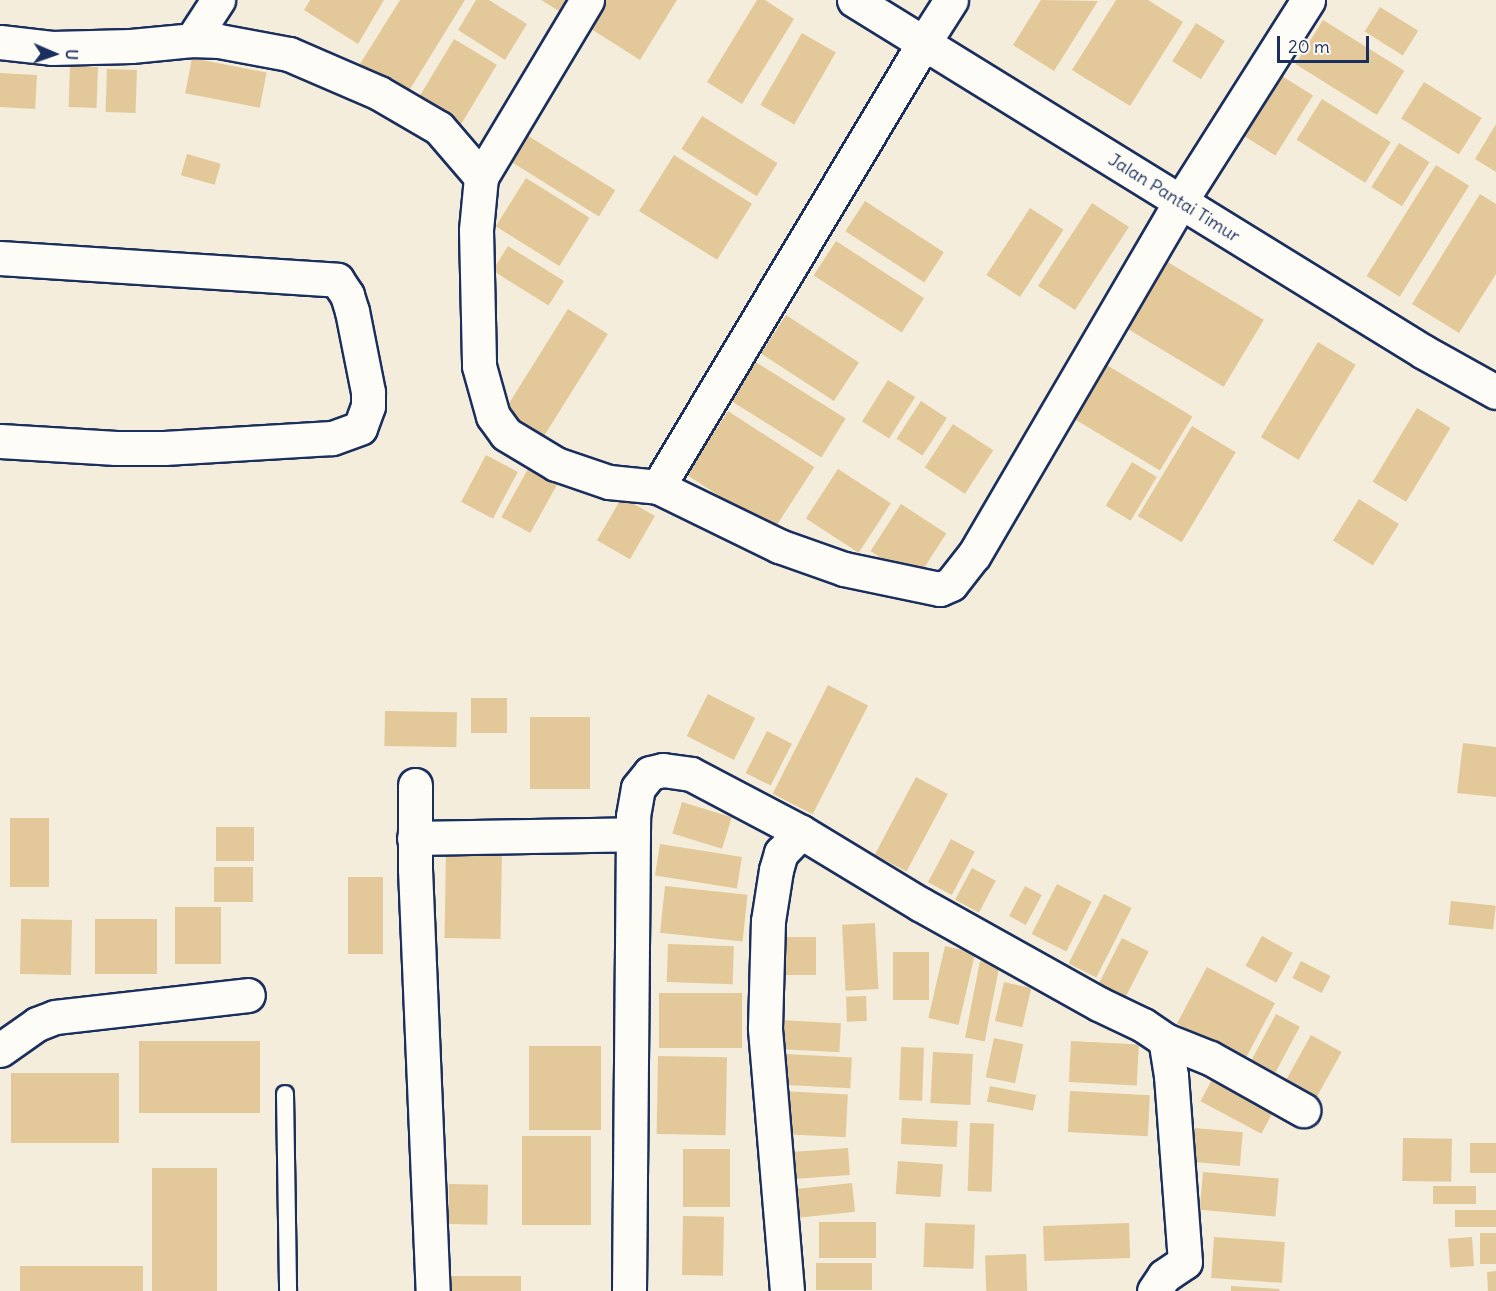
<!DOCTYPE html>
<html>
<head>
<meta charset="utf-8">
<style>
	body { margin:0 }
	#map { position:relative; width:1496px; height:1291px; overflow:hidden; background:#f5eddb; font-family:Delius,sans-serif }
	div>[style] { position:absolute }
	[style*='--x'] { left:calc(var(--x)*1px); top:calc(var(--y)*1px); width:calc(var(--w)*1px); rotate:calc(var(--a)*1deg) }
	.building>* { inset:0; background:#e3c999; transform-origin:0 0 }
	.roads { filter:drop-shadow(2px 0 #1b2f5e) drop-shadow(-2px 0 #1b2f5e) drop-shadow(0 2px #1b2f5e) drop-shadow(0 -2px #1b2f5e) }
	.service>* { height:16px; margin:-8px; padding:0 8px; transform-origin:8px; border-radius:8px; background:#fdfcf7 }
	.minor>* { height:33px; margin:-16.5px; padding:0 16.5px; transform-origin:16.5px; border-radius:16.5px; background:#fdfcf7 }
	span { translate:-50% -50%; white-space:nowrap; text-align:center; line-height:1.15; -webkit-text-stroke:4.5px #fdfcf7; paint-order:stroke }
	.street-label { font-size:18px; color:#1b2f5e }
	.north { position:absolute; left:24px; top:24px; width:60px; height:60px; -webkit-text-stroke:4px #fdfcf7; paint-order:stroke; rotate:92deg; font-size:16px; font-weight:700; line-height:24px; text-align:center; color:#1b2f5e }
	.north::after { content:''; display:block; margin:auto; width:21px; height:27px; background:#1b2f5e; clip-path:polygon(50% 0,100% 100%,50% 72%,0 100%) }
	.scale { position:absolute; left:1277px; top:36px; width:92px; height:27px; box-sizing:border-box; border:3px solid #1b2f5e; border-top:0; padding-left:8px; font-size:18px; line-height:21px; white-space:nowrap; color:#1b2f5e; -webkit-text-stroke:4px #fdfcf7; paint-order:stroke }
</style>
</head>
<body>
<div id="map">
	<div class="building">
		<div style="clip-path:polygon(310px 0,384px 0,358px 44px,304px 10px)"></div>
		<div style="clip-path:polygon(400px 0,465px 0,407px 94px,360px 64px)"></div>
		<div style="clip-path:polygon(476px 0,489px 0,527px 24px,505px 60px,458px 30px)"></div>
		<div style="clip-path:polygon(541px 0,565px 0,559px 11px)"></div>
		<div style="clip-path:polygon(605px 0,677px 0,640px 60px,588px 27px)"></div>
		<div style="clip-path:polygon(757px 0,765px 0,794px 19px,742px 104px,707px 82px)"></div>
		<div style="clip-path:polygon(1041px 0,1098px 1px,1054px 71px,1013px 45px)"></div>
		<div style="clip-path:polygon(1116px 0,1148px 0,1183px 22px,1130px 106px,1072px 70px)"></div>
		<div style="left:1380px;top:7px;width:45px;height:29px;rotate:32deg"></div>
		<div style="left:1323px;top:20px;width:96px;height:52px;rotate:32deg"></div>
		<div style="left:1196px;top:23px;width:34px;height:45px;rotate:32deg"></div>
		<div style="left:802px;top:33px;width:39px;height:83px;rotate:30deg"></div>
		<div style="left:454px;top:39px;width:50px;height:75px;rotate:31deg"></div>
		<div style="left:192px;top:58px;width:76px;height:36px;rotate:11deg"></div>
		<div style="left:70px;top:66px;width:28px;height:41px;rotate:2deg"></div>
		<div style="left:107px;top:69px;width:30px;height:43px;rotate:2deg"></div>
		<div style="left:1274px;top:71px;width:46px;height:71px;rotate:32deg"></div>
		<div style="left:0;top:73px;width:37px;height:34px;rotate:3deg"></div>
		<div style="left:1424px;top:82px;width:68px;height:43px;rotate:32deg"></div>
		<div style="left:1322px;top:99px;width:81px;height:48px;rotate:32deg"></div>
		<div style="left:702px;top:116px;width:89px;height:39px;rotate:32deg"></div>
		<div style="clip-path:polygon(1496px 124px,1496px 172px,1475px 159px)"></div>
		<div style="left:522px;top:132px;width:110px;height:31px;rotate:32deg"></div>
		<div style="left:1399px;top:143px;width:36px;height:52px;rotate:32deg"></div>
		<div style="left:187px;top:154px;width:35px;height:22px;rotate:16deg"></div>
		<div style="left:674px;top:155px;width:92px;height:66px;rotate:32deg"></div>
		<div style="left:1436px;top:165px;width:39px;height:131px;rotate:32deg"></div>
		<div style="left:526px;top:178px;width:75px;height:57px;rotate:32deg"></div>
		<div style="clip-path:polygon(1480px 194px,1496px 204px,1496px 274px,1459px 333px,1412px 304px)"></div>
		<div style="left:865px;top:201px;width:94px;height:36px;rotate:33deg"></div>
		<div style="left:1092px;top:203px;width:44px;height:99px;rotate:33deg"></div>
		<div style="left:1030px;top:208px;width:40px;height:80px;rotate:33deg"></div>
		<div style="left:836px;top:241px;width:105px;height:41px;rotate:33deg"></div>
		<div style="left:508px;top:246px;width:66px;height:29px;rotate:32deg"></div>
		<div style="left:1161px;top:258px;width:120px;height:78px;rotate:31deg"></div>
		<div style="left:568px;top:309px;width:47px;height:121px;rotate:32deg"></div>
		<div style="left:786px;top:315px;width:87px;height:46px;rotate:33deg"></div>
		<div style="left:1318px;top:342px;width:44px;height:111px;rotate:31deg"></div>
		<div style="left:749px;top:358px;width:114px;height:46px;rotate:32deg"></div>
		<div style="left:1105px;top:364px;width:102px;height:63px;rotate:31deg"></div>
		<div style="left:888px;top:380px;width:32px;height:49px;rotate:32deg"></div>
		<div style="left:921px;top:401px;width:31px;height:45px;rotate:33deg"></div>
		<div style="left:1417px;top:408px;width:39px;height:86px;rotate:31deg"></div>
		<div style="left:728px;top:411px;width:103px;height:76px;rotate:33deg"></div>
		<div style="left:953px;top:424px;width:48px;height:52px;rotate:33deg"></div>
		<div style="left:1192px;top:426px;width:51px;height:105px;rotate:31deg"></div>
		<div style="left:486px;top:455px;width:36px;height:53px;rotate:28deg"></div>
		<div style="left:1132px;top:462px;width:29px;height:51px;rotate:31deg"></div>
		<div style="left:528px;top:469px;width:33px;height:55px;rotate:29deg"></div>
		<div style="left:838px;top:469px;width:63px;height:59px;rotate:33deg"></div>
		<div style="left:622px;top:497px;width:38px;height:50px;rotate:30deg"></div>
		<div style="left:1359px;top:499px;width:47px;height:49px;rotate:32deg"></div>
		<div style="left:901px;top:504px;width:54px;height:56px;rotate:33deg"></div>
		<div style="left:828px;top:685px;width:45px;height:122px;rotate:27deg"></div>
		<div style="left:708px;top:694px;width:53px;height:47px;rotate:27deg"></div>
		<div style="left:471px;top:698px;width:36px;height:35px"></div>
		<div style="left:385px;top:711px;width:72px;height:35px;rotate:1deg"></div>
		<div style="left:530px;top:717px;width:60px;height:72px"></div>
		<div style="left:767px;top:731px;width:28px;height:47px;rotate:27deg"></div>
		<div style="clip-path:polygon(1463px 743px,1496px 747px,1496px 797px,1457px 793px)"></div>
		<div style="left:916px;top:777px;width:36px;height:88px;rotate:28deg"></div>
		<div style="left:682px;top:802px;width:52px;height:33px;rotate:17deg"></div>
		<div style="left:10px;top:818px;width:39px;height:69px"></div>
		<div style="left:216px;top:827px;width:38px;height:34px"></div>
		<div style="left:951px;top:839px;width:27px;height:49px;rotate:28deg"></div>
		<div style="left:660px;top:844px;width:83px;height:32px;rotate:9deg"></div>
		<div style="left:446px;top:851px;width:56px;height:87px;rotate:1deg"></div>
		<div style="left:214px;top:867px;width:39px;height:35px"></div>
		<div style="left:972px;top:868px;width:27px;height:36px;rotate:28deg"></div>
		<div style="left:348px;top:877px;width:35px;height:77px"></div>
		<div style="left:1057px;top:884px;width:39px;height:56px;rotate:27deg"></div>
		<div style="left:665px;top:886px;width:83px;height:47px;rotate:6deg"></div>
		<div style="left:1025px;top:886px;width:19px;height:34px;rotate:28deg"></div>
		<div style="left:1104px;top:894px;width:31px;height:78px;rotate:27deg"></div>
		<div style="left:1451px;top:901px;width:45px;height:24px;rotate:6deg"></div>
		<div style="left:175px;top:907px;width:46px;height:57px"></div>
		<div style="left:21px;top:919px;width:51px;height:55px;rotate:1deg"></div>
		<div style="left:95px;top:919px;width:62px;height:55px"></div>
		<div style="left:875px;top:923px;width:66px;height:33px;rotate:87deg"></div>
		<div style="left:1262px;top:936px;width:35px;height:34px;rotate:29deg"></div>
		<div style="left:816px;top:937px;width:38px;height:36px;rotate:90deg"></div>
		<div style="left:1122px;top:938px;width:30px;height:51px;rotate:27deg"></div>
		<div style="left:668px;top:944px;width:66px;height:38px;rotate:2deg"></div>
		<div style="left:945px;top:946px;width:31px;height:74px;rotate:13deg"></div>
		<div style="left:893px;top:952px;width:36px;height:48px"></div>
		<div style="left:980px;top:961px;width:20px;height:78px;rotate:11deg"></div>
		<div style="left:1301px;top:961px;width:33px;height:19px;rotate:27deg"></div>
		<div style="left:1207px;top:967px;width:77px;height:64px;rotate:28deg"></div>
		<div style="left:1004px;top:982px;width:28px;height:40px;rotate:13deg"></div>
		<div style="left:659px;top:993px;width:83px;height:55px"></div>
		<div style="left:866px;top:996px;width:25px;height:20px;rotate:88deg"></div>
		<div style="left:1276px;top:1014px;width:27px;height:52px;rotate:28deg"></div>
		<div style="left:780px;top:1020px;width:61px;height:29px;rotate:3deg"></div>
		<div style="left:1311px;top:1035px;width:35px;height:58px;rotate:29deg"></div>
		<div style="left:994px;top:1038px;width:30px;height:40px;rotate:12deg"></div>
		<div style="left:139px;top:1041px;width:121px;height:72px"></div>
		<div style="left:1071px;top:1041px;width:68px;height:41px;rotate:3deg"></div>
		<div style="left:529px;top:1046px;width:72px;height:84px"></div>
		<div style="left:901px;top:1047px;width:23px;height:53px;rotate:2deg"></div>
		<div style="left:933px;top:1052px;width:40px;height:51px;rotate:3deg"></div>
		<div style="left:787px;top:1054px;width:65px;height:31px;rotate:3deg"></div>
		<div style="left:658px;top:1056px;width:69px;height:78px;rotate:1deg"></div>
		<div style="left:11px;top:1073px;width:108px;height:70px"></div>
		<div style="left:1215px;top:1074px;width:69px;height:31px;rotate:28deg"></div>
		<div style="left:990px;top:1086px;width:47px;height:16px;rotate:11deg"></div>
		<div style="left:783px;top:1091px;width:65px;height:43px;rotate:3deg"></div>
		<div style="left:1070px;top:1091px;width:80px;height:41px;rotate:3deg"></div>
		<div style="left:902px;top:1118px;width:56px;height:26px;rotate:3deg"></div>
		<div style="left:970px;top:1123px;width:24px;height:68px;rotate:2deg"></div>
		<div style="left:1195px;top:1128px;width:48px;height:34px;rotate:5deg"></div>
		<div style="left:591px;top:1136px;width:89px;height:69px;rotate:90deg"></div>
		<div style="left:1403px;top:1138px;width:49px;height:43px;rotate:1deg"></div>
		<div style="left:1470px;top:1143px;width:26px;height:30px"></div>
		<div style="left:848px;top:1148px;width:27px;height:64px;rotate:86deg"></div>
		<div style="left:683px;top:1149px;width:47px;height:58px"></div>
		<div style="left:898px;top:1161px;width:45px;height:33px;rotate:4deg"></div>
		<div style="left:152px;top:1168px;width:65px;height:123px"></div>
		<div style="left:1203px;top:1172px;width:76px;height:38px;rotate:5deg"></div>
		<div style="left:852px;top:1183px;width:29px;height:57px;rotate:84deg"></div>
		<div style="left:449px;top:1184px;width:39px;height:40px;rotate:1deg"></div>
		<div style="left:1433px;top:1186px;width:43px;height:18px"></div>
		<div style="left:1496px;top:1210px;width:17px;height:41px;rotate:90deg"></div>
		<div style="left:683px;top:1216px;width:41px;height:59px;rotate:1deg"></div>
		<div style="left:819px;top:1222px;width:57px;height:36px"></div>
		<div style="left:925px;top:1223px;width:50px;height:44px;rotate:2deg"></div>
		<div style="left:1129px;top:1223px;width:35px;height:86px;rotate:88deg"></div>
		<div style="left:1496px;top:1233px;width:31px;height:16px;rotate:90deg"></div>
		<div style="left:1214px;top:1237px;width:71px;height:41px;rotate:4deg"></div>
		<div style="left:1472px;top:1237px;width:29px;height:24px;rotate:86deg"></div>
		<div style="left:1026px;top:1254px;width:37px;height:41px;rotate:88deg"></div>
		<div style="left:816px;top:1263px;width:56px;height:27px"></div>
		<div style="left:20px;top:1266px;width:123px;height:25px"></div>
		<div style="clip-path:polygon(1496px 1271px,1496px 1291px,1488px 1291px,1487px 1272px)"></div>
		<div style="left:444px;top:1276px;width:77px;height:15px"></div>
		<div style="clip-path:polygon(1231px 1286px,1280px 1289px,1279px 1291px,1231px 1291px)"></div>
	</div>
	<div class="roads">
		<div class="service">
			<div style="--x:285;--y:1094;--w:197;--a:89.1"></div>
		</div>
		<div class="minor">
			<div style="--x:587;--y:0;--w:206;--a:120.9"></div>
			<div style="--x:481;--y:177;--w:53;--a:95.4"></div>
			<div style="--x:476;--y:230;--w:136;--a:88.7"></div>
			<div style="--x:479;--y:366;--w:52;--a:74.4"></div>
			<div style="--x:493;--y:416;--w:22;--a:54"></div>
			<div style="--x:506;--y:434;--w:58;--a:31"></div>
			<div style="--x:556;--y:464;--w:56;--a:18.8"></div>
			<div style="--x:609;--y:482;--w:49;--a:5.8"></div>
			<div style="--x:658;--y:487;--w:135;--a:26"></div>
			<div style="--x:779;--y:546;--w:69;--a:19.5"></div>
			<div style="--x:844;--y:569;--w:98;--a:11.8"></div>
			<div style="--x:940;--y:589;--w:12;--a:-24"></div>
			<div style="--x:951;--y:584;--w:37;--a:-52"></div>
			<div style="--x:974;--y:555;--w:409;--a:-59.7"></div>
			<div style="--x:1180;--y:202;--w:239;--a:-57.6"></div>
			<div style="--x:854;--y:0;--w:670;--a:31.7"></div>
			<div style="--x:1424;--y:352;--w:82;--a:29.1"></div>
			<div style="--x:192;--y:40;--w:48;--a:-57"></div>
			<div style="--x:0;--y:42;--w:52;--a:6.6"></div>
			<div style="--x:52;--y:48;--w:79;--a:-1.5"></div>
			<div style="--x:131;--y:46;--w:61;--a:-5.6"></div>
			<div style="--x:192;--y:40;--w:27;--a:2"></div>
			<div style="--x:219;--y:41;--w:71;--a:10.5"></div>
			<div style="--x:289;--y:54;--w:98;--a:23.4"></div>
			<div style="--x:379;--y:93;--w:69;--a:30.3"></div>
			<div style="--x:439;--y:128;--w:65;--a:49.4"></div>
			<div style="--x:0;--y:258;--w:338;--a:3.7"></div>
			<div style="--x:337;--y:280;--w:18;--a:56"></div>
			<div style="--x:347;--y:295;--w:17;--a:73"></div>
			<div style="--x:352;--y:311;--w:83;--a:78.8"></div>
			<div style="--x:368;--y:392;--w:14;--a:90"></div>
			<div style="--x:368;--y:406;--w:23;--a:110"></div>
			<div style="--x:360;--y:428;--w:30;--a:160"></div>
			<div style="--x:332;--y:438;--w:168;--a:176.6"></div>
			<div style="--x:164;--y:448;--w:48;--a:180"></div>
			<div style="--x:116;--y:448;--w:116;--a:-176.5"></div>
			<div style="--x:658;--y:487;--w:516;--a:-59.11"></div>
			<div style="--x:923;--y:44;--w:52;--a:-57.5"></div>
			<div style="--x:415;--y:785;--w:84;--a:90"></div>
			<div style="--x:415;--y:869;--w:422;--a:87.6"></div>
			<div style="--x:414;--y:838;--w:219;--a:-1"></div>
			<div style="--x:0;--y:1050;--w:45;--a:-35.1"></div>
			<div style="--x:37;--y:1024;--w:19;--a:-21"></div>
			<div style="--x:55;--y:1017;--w:194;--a:-6.5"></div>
			<div style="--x:629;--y:1291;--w:475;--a:-89.5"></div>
			<div style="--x:633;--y:816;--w:28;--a:-80"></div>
			<div style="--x:638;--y:788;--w:19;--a:-51"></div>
			<div style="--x:650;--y:773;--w:13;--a:-13"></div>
			<div style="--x:663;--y:770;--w:28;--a:8"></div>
			<div style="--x:691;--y:774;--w:124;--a:27.8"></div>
			<div style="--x:801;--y:832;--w:139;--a:31.2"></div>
			<div style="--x:920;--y:904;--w:205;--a:29.2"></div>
			<div style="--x:1099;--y:1004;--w:49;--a:25.5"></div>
			<div style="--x:1143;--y:1025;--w:27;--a:34"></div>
			<div style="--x:1165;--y:1040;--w:48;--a:21.8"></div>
			<div style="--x:1210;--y:1058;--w:107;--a:29.2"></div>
			<div style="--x:787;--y:1291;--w:264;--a:-94.8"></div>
			<div style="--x:765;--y:1028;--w:107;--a:-88.4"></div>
			<div style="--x:768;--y:921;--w:52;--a:-81.1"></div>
			<div style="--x:776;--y:870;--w:18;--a:-74"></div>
			<div style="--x:781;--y:853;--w:29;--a:-46"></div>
			<div style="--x:1154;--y:1291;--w:18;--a:-56"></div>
			<div style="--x:1164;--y:1276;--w:25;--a:-34"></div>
			<div style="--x:1185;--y:1262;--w:187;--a:-94.3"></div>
			<div style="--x:1171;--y:1076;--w:36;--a:-99"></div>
		</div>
	</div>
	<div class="street-label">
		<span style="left:1174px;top:198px;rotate:32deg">Jalan Pantai Timur</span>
	</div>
	<div class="north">U</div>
	<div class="scale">20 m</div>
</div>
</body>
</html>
